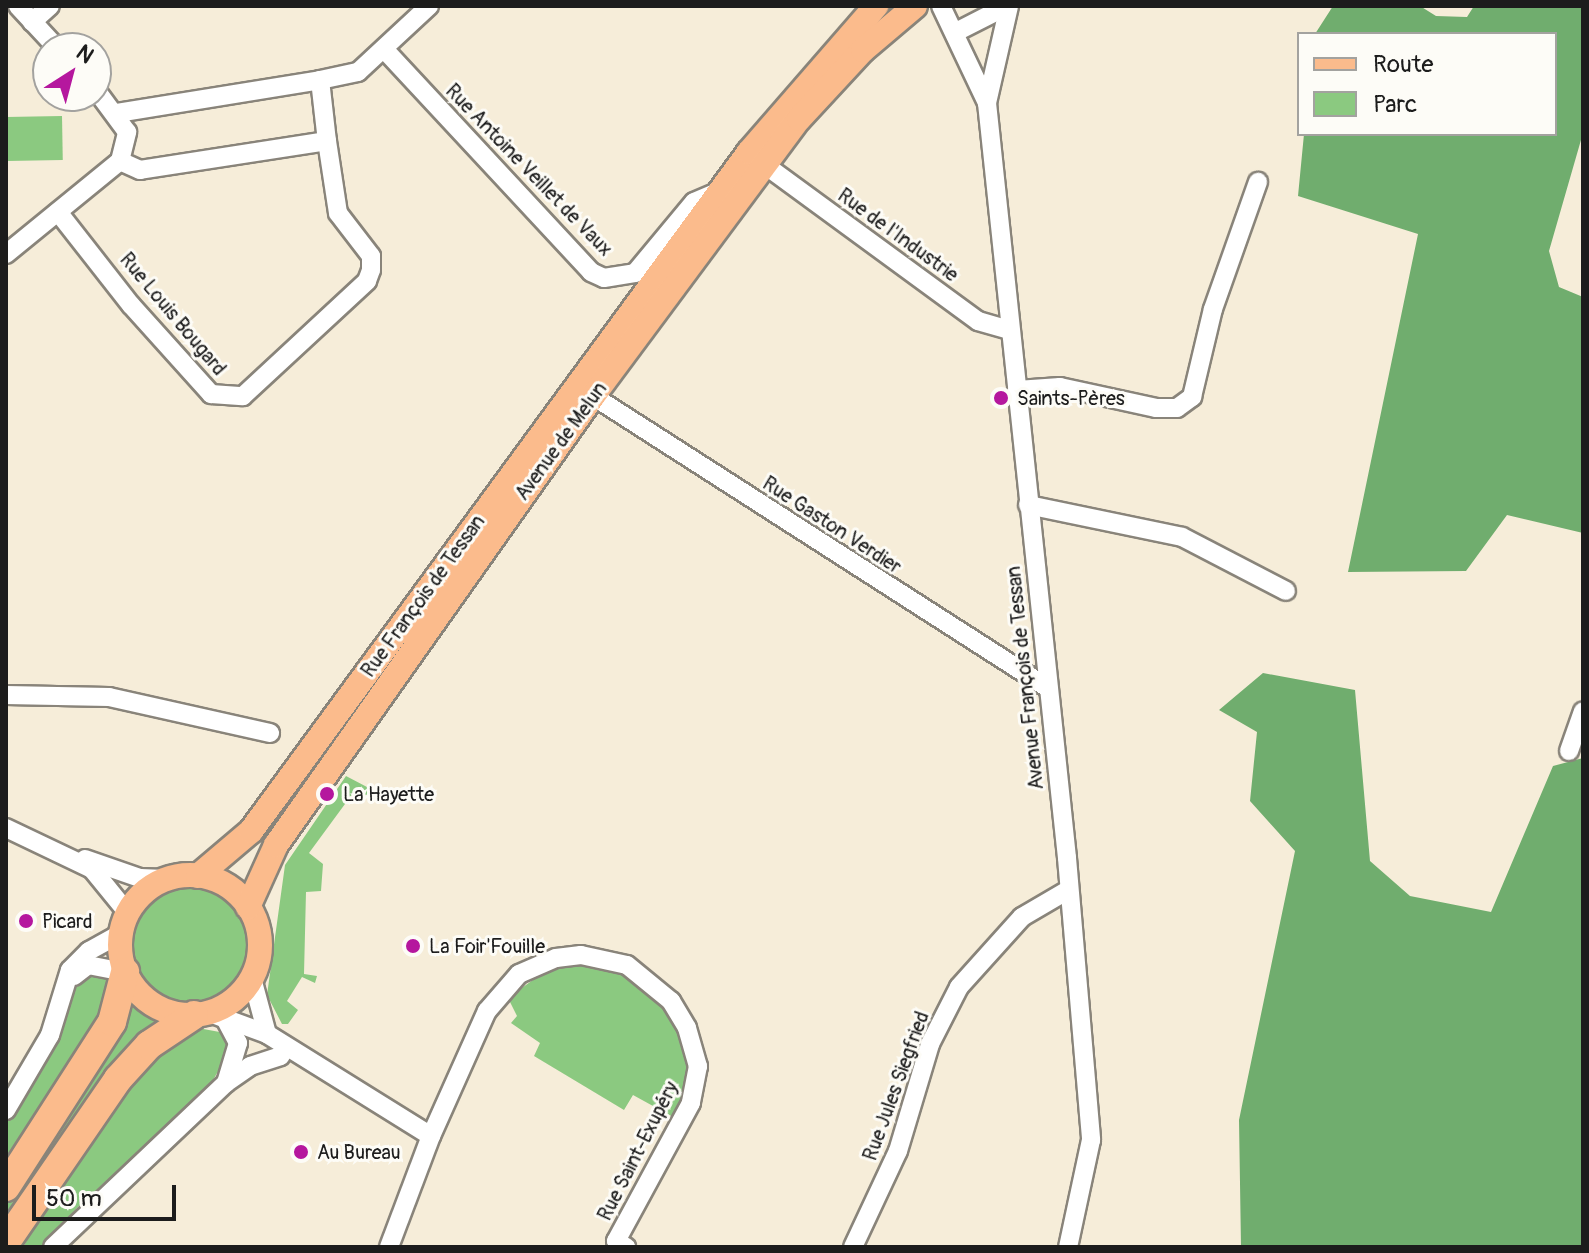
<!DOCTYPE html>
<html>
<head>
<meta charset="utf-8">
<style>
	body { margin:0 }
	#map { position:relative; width:1589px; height:1253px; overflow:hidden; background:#f6edd9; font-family:Pangolin,sans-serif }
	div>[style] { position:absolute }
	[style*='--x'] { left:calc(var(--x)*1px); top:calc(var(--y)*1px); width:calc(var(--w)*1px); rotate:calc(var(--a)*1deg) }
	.green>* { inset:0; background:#8bc980; transform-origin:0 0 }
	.round { border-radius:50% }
	.forest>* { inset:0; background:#70ad6e }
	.roads { filter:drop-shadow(2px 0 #89847a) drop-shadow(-2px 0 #89847a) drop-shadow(0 2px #89847a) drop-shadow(0 -2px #89847a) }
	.minor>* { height:18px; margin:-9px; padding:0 9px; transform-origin:9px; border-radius:9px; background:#fff }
	.major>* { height:24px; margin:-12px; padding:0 12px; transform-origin:12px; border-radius:12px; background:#fbbb8c }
	.major>.ring { margin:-12px; padding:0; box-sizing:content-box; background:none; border:24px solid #fbbb8c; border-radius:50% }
	.highway>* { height:28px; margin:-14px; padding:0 14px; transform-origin:14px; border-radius:14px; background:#fbbb8c }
	.dots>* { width:22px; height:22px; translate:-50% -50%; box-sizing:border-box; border:4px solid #fdfcf7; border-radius:50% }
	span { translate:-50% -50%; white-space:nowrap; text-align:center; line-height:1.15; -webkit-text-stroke:6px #fdfcf7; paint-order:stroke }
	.street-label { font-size:20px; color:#1c1c1c }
	.poi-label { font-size:20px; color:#1c1c1c }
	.left { translate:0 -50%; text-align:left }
	.frame { position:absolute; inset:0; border:8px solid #1c1c1c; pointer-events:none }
	.legend { position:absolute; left:1297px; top:32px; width:260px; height:104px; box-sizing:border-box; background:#fdfcf7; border:2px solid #a3a29f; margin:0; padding:10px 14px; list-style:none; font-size:24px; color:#1c1c1c }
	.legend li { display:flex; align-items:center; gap:16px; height:40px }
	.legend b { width:40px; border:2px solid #a3a29f }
	.north { position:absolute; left:32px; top:32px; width:80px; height:80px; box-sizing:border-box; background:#fdfcf7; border:2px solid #a3a29f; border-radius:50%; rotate:36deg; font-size:22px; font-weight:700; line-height:32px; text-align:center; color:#1c1c1c }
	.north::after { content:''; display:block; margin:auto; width:28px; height:36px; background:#b5179e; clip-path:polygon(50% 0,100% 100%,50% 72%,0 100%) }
	.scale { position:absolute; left:32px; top:1185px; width:144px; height:36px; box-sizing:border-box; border:4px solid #1c1c1c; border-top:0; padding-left:10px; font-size:24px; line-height:28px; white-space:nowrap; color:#1c1c1c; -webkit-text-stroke:6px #fdfcf7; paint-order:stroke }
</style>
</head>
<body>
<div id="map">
	<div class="green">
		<div style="left:62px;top:116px;width:44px;height:56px;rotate:89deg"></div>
		<div style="clip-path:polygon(346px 776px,367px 787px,371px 798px,356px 789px,309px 853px,323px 864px,321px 891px,306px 892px,304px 974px,317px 976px,315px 983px,302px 977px,287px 1001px,298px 1010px,288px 1024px,282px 1024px,267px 995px,285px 865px)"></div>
		<div class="round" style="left:133px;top:887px;width:116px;height:116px"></div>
		<div style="clip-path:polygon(573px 963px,628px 975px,672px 1017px,690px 1065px,684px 1097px,673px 1117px,633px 1095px,624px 1110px,534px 1056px,540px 1043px,511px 1023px,517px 1016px,508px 998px,548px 969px)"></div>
		<div style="clip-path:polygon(96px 973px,111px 982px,108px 1004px,6px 1157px,6px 1123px,47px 1057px,75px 988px)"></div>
		<div style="clip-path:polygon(132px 1005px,158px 1023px,86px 1103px,6px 1220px,6px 1204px)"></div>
		<div style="clip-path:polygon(198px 1028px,225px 1033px,231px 1049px,209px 1087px,77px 1208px,42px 1247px,23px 1247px,100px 1118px,152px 1057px)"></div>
	</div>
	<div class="forest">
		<div style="clip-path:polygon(1333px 6px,1420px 6px,1436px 16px,1467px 17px,1474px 6px,1583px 6px,1583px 133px,1549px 251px,1559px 287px,1583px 297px,1583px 533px,1507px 515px,1466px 571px,1348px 572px,1418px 234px,1298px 196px,1304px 134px,1555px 134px,1555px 34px,1315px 34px)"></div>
		<div style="clip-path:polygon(1263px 673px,1355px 690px,1370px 861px,1410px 896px,1491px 912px,1553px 766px,1583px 758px,1583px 1247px,1241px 1247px,1239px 1120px,1295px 851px,1250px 801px,1257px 732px,1219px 710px)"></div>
	</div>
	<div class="roads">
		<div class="minor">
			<div style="--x:18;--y:6;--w:57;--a:47.1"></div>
			<div style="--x:941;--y:6;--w:107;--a:64.6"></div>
			<div style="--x:987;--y:103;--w:759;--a:83.95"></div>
			<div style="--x:1067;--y:858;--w:283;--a:85.1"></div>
			<div style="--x:1091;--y:1140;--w:109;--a:102.1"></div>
			<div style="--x:32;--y:22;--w:24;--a:-42"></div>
			<div style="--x:956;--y:32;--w:57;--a:-27"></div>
			<div style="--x:384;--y:49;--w:304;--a:47.1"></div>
			<div style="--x:591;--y:272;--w:14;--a:25"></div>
			<div style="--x:604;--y:278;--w:31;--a:-9"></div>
			<div style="--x:635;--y:273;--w:92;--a:-50.3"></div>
			<div style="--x:694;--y:202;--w:28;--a:-23"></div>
			<div style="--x:320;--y:80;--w:39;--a:-12"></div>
			<div style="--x:358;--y:72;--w:97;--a:-42.9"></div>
			<div style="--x:987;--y:103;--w:99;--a:-77.2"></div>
			<div style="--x:117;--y:113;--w:206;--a:-9.2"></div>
			<div style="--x:320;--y:80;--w:61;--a:83.5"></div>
			<div style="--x:327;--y:141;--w:189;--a:171.2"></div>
			<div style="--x:140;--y:170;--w:22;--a:-156"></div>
			<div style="--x:765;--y:165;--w:264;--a:36.2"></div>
			<div style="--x:978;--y:321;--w:33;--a:16"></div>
			<div style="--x:58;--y:212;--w:118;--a:51.9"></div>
			<div style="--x:131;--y:305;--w:120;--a:48"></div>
			<div style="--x:211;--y:394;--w:32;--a:4"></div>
			<div style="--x:243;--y:396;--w:169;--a:-42.8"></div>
			<div style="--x:367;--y:281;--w:12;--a:-70"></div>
			<div style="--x:371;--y:270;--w:14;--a:-90"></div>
			<div style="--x:371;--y:256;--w:54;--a:-127.5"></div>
			<div style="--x:338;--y:213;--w:73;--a:-98.7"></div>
			<div style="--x:6;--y:254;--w:147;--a:-39.2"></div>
			<div style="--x:120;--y:161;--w:30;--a:-76"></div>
			<div style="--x:127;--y:132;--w:52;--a:-126.4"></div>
			<div style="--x:1017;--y:390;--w:43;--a:-4"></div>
			<div style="--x:1060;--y:387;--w:98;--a:12.3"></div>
			<div style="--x:1156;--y:408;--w:21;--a:0"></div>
			<div style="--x:1177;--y:408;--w:19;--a:-36"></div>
			<div style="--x:1192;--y:397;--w:90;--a:-76.6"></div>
			<div style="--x:1213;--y:309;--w:135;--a:-70.5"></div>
			<div style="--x:593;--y:396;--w:541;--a:32.69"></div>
			<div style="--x:1028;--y:505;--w:157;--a:11.7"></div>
			<div style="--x:1182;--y:537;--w:117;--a:27.4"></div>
			<div style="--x:6;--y:695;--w:103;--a:1.1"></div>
			<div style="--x:109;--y:697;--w:165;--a:12.6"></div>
			<div style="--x:1569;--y:751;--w:42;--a:-70.7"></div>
			<div style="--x:6;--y:828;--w:95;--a:25.5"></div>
			<div style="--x:92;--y:869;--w:55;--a:50.9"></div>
			<div style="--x:85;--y:859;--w:58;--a:19.1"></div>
			<div style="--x:140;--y:878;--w:25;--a:2"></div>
			<div style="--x:74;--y:976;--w:18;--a:-38"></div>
			<div style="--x:88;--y:965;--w:38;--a:11"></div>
			<div style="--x:252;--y:978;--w:58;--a:75"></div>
			<div style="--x:210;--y:1013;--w:61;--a:20.2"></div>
			<div style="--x:267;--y:1034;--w:193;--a:31.9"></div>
			<div style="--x:431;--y:1136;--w:137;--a:-65.9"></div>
			<div style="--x:487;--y:1011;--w:49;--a:-49.1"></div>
			<div style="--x:519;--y:974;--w:40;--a:-23.4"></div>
			<div style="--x:556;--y:958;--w:25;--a:-7"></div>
			<div style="--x:581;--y:955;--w:47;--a:12.3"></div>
			<div style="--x:627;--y:965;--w:57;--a:39.3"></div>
			<div style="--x:671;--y:1001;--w:31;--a:59"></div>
			<div style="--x:687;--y:1028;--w:40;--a:74"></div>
			<div style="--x:698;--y:1066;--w:38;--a:101"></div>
			<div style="--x:691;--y:1103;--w:157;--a:118.5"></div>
			<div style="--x:616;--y:1241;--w:12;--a:31"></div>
			<div style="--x:226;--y:1083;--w:42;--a:-73.3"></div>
			<div style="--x:238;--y:1043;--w:24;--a:-118"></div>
			<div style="--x:6;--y:1110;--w:87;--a:-59.6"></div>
			<div style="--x:50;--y:1035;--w:68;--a:-72.9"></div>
			<div style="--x:70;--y:970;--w:27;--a:-45"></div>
			<div style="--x:89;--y:951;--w:35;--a:-29"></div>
			<div style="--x:53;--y:1247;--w:238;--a:-43.5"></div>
			<div style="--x:226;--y:1083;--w:29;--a:-35"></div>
			<div style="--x:250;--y:1066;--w:32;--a:-18"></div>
			<div style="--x:280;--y:1056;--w:11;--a:-52"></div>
			<div style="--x:389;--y:1247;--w:119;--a:-69.3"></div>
			<div style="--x:853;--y:1247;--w:106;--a:-64.9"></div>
			<div style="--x:898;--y:1151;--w:112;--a:-73.3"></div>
			<div style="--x:930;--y:1044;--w:64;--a:-63"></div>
			<div style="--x:959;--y:987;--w:94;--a:-48"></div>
			<div style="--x:1022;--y:917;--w:53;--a:-30.4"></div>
		</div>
		<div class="major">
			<div class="ring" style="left:120px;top:875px;width:116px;height:116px"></div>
			<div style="--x:198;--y:876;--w:70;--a:-40.3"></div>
			<div style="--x:251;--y:831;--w:842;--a:-53.74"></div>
			<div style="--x:749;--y:152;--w:194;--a:-49"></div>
			<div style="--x:248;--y:907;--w:68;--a:-65.7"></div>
			<div style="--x:276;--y:845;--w:550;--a:-54.78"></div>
			<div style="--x:593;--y:396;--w:345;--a:-53.4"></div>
			<div style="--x:799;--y:119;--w:94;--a:-47.2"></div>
			<div style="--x:863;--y:50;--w:68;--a:-40.2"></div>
		</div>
		<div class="highway">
			<div style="--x:6;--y:1187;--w:196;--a:-57.3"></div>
			<div style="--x:112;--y:1022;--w:52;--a:-75.4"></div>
			<div style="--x:6;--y:1242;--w:198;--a:-55.5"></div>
			<div style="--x:118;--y:1079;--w:46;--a:-47.6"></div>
			<div style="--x:149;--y:1045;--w:54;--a:-33.7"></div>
		</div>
	</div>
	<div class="dots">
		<div style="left:1001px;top:398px;background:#b5179e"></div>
		<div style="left:327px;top:794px;background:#b5179e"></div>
		<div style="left:26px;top:921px;background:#b5179e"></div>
		<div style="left:413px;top:946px;background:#b5179e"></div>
		<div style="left:301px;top:1152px;background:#b5179e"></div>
	</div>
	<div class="street-label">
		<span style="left:529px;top:170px;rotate:46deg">Rue Antoine Veillet de Vaux</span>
		<span style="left:898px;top:235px;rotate:36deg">Rue de l'Industrie</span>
		<span style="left:173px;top:314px;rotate:50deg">Rue Louis Bougard</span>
		<span style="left:561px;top:441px;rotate:-54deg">Avenue de Melun</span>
		<span style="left:832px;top:525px;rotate:33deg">Rue Gaston Verdier</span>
		<span style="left:423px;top:596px;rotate:-54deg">Rue François de Tessan</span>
		<span style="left:1025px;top:678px;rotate:-96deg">Avenue François de Tessan</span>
		<span style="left:896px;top:1086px;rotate:-70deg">Rue Jules Siegfried</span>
		<span style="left:638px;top:1151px;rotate:-63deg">Rue Saint-Exupéry</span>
	</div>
	<div class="poi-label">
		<span class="left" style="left:1017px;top:398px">Saints-Pères</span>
		<span class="left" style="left:343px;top:794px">La Hayette</span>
		<span class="left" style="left:42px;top:921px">Picard</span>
		<span class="left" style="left:429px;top:946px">La Foir'Fouille</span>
		<span class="left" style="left:317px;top:1152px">Au Bureau</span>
	</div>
	<div class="frame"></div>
	<ul class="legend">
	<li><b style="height:10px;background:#fbbb8c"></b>Route</li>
	<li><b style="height:22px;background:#8bc980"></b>Parc</li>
	</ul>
	<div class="north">N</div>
	<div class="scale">50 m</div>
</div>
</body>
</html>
